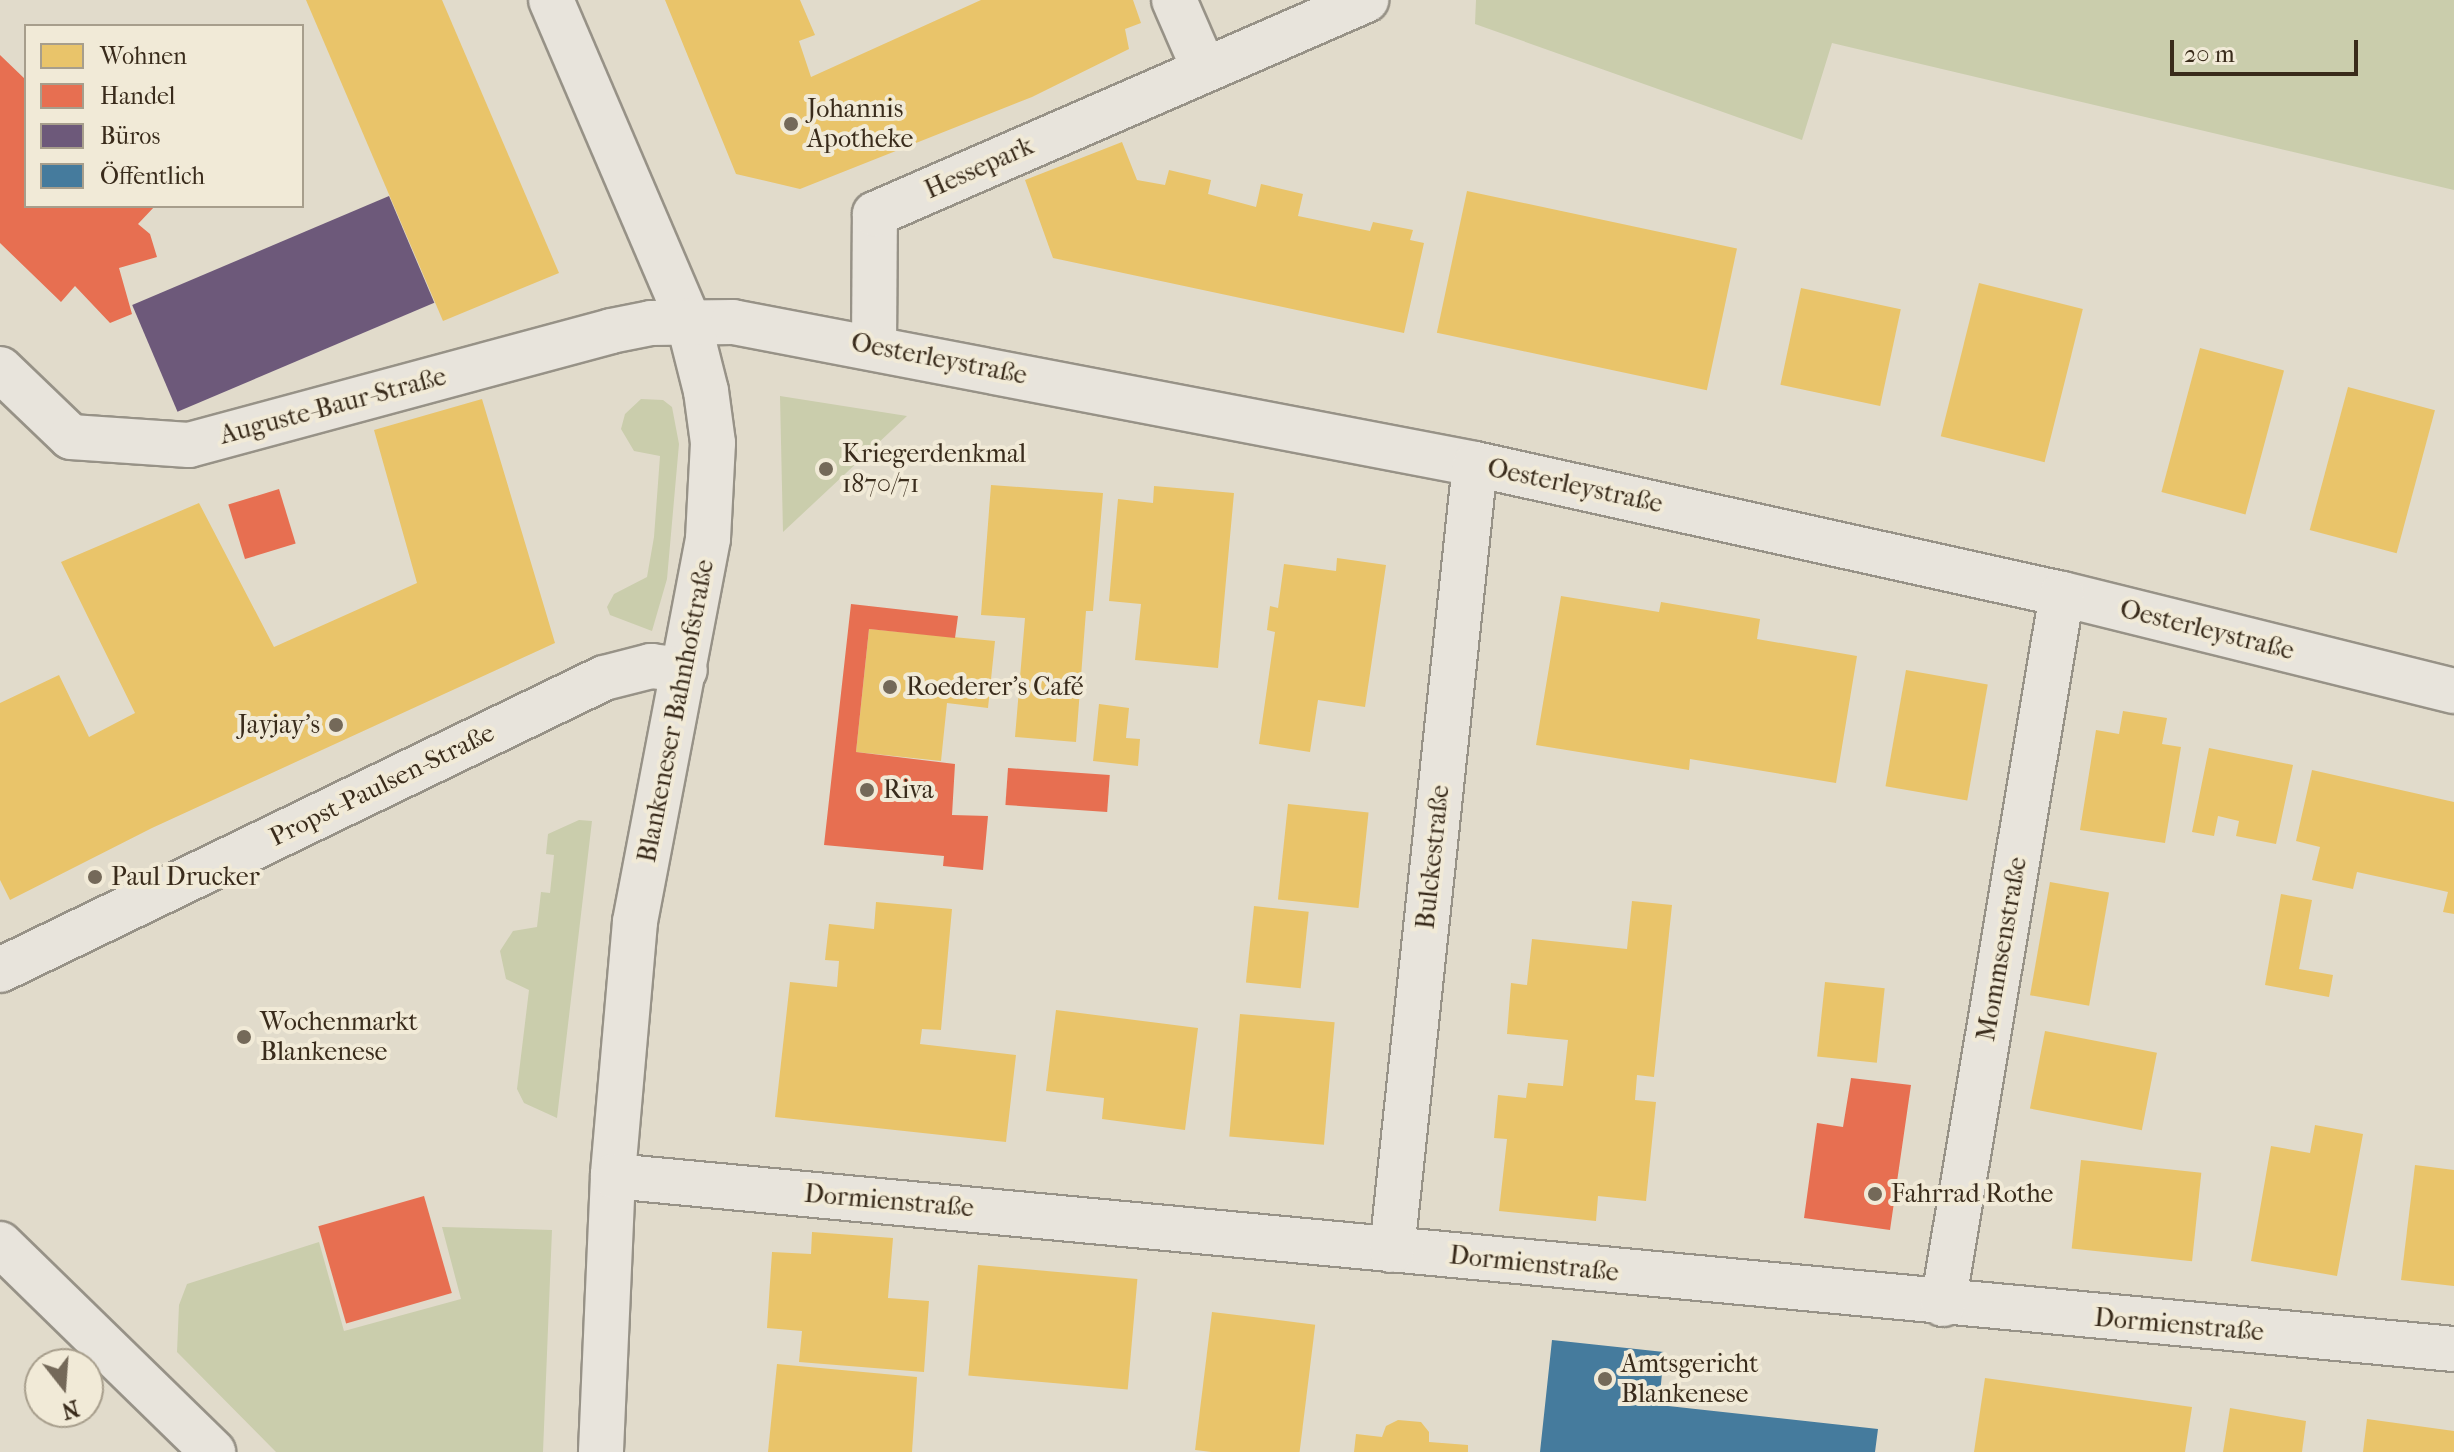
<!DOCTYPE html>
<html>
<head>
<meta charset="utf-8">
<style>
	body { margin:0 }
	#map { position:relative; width:2454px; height:1452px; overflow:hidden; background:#e1dbcb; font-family:"IM FELL French Canon",serif }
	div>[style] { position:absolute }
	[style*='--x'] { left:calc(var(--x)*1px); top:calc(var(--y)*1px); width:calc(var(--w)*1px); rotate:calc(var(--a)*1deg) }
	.green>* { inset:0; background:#cacdac }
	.homes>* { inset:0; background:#e9c46a; transform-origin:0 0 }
	.shops>* { inset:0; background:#e76f51; transform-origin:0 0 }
	.offices>* { inset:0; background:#6d597a; transform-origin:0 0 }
	.public>* { inset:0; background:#457b9d }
	.roads { filter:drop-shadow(2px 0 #979287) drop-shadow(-2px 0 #979287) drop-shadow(0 2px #979287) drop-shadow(0 -2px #979287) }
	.minor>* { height:44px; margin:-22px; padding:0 22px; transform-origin:22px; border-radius:22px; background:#e8e4dc }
	.dots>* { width:22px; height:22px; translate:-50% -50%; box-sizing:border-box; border:4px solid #f1ead7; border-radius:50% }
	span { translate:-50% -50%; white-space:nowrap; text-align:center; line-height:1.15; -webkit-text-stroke:8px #f1ead7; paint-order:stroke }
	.poi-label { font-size:26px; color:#392b1b }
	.left { translate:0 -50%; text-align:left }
	.right { translate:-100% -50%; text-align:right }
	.street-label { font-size:26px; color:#392b1b }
	.legend { position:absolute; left:24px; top:24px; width:280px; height:184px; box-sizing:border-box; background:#f1ead7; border:2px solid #a79e8c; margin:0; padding:10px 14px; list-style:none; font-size:24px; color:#392b1b }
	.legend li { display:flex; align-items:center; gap:16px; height:40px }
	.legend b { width:40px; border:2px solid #a79e8c }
	.north { position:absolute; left:24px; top:1348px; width:80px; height:80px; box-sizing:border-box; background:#f1ead7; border:2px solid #a79e8c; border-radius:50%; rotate:163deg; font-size:22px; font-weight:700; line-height:32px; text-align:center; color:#392b1b }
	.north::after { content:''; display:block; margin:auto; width:28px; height:36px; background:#746959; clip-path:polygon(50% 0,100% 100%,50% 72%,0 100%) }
	.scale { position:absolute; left:2170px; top:40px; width:188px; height:36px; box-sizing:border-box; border:4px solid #392b1b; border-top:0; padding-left:10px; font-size:24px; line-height:28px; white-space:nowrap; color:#392b1b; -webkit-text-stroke:6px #f1ead7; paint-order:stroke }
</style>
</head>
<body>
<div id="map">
	<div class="green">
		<div style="clip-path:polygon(1476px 0,2454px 0,2454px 190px,1832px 43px,1802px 140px,1475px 24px)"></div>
		<div style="clip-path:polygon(780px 396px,907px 416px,783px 532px)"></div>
		<div style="clip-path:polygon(641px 399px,663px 400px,672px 407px,679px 444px,667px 579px,652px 631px,610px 615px,607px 607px,614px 594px,647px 577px,654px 537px,660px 456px,634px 451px,621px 429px,625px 414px)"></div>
		<div style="clip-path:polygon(579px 820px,592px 821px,557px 1118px,524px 1103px,517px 1089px,529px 990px,506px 979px,500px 951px,513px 931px,537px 927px,541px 892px,550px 893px,554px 855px,546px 854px,548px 834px)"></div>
		<div style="clip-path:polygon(442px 1227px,552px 1230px,543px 1452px,276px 1452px,177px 1352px,179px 1305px,187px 1284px,319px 1242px,344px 1331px,461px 1299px)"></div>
	</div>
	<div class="homes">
		<div style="clip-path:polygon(306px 0,442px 0,559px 273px,443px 321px)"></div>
		<div style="clip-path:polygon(665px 0,800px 0,815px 35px,799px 41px,811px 77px,981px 0,1133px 0,1141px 23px,1125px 29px,1129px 49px,1032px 97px,800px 189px,736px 174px)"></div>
		<div style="clip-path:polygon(1122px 142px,1137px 180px,1165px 185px,1169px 170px,1211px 180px,1208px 194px,1256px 207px,1261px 184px,1303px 194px,1298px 216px,1370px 231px,1373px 222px,1413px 230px,1410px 240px,1424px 243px,1404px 333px,1053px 258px,1025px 180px)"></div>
		<div style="left:1467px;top:191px;width:276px;height:145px;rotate:12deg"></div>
		<div style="left:1979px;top:283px;width:107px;height:158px;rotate:14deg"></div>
		<div style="left:1801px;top:288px;width:102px;height:99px;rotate:12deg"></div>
		<div style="left:2200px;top:348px;width:87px;height:149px;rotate:15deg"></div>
		<div style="left:2348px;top:387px;width:90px;height:148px;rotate:15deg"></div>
		<div style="clip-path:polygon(482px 399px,555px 643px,152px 828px,10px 900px,0 880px,0 703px,59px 675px,89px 737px,135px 713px,61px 562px,199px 503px,274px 647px,417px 583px,374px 430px)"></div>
		<div style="clip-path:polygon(991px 485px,1103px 493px,1093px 611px,1086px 611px,1076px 742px,1015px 737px,1025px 618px,981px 615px)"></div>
		<div style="clip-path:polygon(1154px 486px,1234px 493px,1218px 668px,1135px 660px,1141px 604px,1109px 601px,1118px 499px,1153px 503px)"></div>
		<div style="clip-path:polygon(1337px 558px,1386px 565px,1365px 707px,1318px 700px,1310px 752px,1259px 744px,1275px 632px,1267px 630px,1270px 606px,1278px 608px,1284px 564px,1336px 571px)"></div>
		<div style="clip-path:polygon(1561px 596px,1659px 612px,1661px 602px,1760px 619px,1757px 639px,1857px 656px,1836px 783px,1690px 759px,1689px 770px,1536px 745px)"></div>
		<div style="clip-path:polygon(869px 629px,995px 641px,988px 708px,947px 703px,941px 761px,856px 752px)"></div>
		<div style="left:1906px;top:670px;width:83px;height:118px;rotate:10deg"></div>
		<div style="clip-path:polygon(1099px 704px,1129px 708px,1126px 738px,1140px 739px,1138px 766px,1093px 761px)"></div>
		<div style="clip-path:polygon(2123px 711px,2167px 718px,2162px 744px,2181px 747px,2165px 843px,2080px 830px,2096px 730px,2119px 734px)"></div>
		<div style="clip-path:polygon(2209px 748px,2293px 765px,2276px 844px,2236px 836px,2239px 821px,2218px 816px,2214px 836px,2192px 832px)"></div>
		<div style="clip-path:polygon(2312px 770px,2454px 802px,2454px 914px,2443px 912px,2448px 892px,2426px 887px,2357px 872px,2353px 889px,2312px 880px,2320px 847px,2296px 841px)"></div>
		<div style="left:1288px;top:804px;width:81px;height:96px;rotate:6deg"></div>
		<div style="left:2050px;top:882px;width:60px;height:115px;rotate:10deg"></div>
		<div style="clip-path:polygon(2281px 894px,2312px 900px,2299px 969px,2333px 975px,2329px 997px,2265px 985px)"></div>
		<div style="clip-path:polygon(1632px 901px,1672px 905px,1654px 1077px,1637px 1075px,1635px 1100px,1656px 1102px,1646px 1201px,1598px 1196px,1596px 1221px,1499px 1211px,1507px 1139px,1494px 1138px,1498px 1095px,1526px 1098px,1528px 1083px,1563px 1086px,1568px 1040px,1507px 1034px,1511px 983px,1527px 985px,1532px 939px,1627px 949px)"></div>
		<div style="clip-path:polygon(876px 902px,952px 909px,941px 1030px,922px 1029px,920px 1044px,1016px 1055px,1006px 1142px,775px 1117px,790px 982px,837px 987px,839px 961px,825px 960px,829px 924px,874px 929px)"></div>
		<div style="left:1254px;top:906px;width:55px;height:77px;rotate:6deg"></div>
		<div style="left:1825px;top:982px;width:60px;height:75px;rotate:6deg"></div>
		<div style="clip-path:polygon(1056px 1010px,1198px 1028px,1185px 1130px,1102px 1119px,1104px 1098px,1046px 1091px)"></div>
		<div style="left:1240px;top:1014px;width:95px;height:123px;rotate:5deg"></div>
		<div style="left:2045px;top:1031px;width:114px;height:79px;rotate:11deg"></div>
		<div style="clip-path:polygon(2315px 1125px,2363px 1134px,2337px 1276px,2251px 1261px,2271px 1146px,2310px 1153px)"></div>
		<div style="left:2081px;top:1160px;width:121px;height:89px;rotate:6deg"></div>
		<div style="clip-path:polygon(2415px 1165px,2454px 1170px,2454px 1286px,2401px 1280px)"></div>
		<div style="clip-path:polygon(812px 1232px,893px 1238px,888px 1298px,929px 1301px,924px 1372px,799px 1362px,802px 1331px,767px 1328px,772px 1252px,811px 1254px)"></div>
		<div style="left:978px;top:1265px;width:160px;height:111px;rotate:5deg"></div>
		<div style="left:1212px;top:1312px;width:104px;height:139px;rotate:7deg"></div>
		<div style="clip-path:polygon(777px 1364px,917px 1377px,912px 1452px,768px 1452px)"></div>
		<div style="clip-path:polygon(1985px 1378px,2192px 1407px,2185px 1452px,1974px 1452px)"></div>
		<div style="clip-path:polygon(2230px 1408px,2306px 1421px,2302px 1452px,2223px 1452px)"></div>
		<div style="clip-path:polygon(2367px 1419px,2454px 1431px,2454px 1452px,2363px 1452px)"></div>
		<div style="clip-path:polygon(1398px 1420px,1421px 1422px,1429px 1432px,1429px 1442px,1468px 1445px,1468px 1452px,1354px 1452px,1356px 1434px,1382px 1437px,1386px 1426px)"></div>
	</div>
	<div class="shops">
		<div style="clip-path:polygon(0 55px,26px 80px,26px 206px,155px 206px,138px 224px,150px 234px,157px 257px,119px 268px,132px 314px,110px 323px,75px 286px,61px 302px,0 243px)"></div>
		<div style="left:279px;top:489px;width:57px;height:53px;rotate:73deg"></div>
		<div style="clip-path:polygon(851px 604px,958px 616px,955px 638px,869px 629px,856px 752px,955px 764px,952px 815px,988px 816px,983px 870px,943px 866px,944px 856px,824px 845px)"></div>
		<div style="left:1008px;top:768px;width:102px;height:37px;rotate:4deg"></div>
		<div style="clip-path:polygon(1851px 1078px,1911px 1085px,1890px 1230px,1804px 1218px,1817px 1123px,1843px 1127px)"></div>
		<div style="left:424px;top:1196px;width:101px;height:110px;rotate:74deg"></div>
	</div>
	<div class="offices">
		<div style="left:389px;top:196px;width:116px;height:279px;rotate:67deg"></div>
	</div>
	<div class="public">
		<div style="clip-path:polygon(1552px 1340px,1664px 1352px,1659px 1405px,1878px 1429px,1875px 1452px,1540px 1452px)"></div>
	</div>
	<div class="roads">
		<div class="minor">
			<div style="--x:551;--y:0;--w:348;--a:66.8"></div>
			<div style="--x:688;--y:320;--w:73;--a:75.8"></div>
			<div style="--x:706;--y:391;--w:52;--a:82.3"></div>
			<div style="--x:713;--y:443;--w:96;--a:93"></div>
			<div style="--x:708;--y:539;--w:390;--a:100.8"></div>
			<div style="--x:635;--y:922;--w:255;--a:95"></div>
			<div style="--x:613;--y:1176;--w:276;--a:92.5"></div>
			<div style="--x:1174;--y:0;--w:75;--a:66.5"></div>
			<div style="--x:874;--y:346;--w:132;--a:-89.6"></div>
			<div style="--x:875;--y:214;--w:536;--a:-23.55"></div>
			<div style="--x:0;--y:369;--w:98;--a:43.8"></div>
			<div style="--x:71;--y:437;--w:118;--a:3.9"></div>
			<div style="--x:189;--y:445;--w:437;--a:-15.1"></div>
			<div style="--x:611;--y:331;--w:41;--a:-11.3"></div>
			<div style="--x:651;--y:323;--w:82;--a:-0.7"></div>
			<div style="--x:733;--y:322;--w:755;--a:10.83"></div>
			<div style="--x:1475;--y:464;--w:601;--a:12.49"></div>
			<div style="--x:2062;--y:594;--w:404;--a:13.9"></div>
			<div style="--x:0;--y:970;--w:671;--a:-25.8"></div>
			<div style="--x:604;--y:678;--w:49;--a:-14.3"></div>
			<div style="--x:651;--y:666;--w:34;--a:7"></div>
			<div style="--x:613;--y:1176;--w:1849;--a:5.37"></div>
			<div style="--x:0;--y:1244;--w:298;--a:44.3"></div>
			<div style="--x:1392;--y:1250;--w:790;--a:-83.97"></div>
			<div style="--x:1943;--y:1304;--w:720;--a:-80.49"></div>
		</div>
	</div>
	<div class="dots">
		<div style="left:791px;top:124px;background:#746959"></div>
		<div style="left:826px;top:469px;background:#746959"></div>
		<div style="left:890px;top:687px;background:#746959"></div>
		<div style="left:336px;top:725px;background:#746959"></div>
		<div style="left:867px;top:790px;background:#746959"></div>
		<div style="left:95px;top:877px;background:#746959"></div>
		<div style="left:244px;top:1037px;background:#746959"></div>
		<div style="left:1875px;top:1194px;background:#746959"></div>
		<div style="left:1605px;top:1379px;background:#746959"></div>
	</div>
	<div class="poi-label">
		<span class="left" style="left:807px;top:124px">Johannis<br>Apotheke</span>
		<span class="left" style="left:842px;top:469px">Kriegerdenkmal<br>1870/71</span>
		<span class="left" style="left:906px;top:687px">Roederer's Café</span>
		<span class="right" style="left:320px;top:725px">Jayjay's</span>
		<span class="left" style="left:883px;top:790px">Riva</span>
		<span class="left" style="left:111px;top:877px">Paul Drucker</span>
		<span class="left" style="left:260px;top:1037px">Wochenmarkt<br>Blankenese</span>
		<span class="left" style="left:1891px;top:1194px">Fahrrad Rothe</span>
		<span class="left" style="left:1621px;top:1379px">Amtsgericht<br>Blankenese</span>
	</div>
	<div class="street-label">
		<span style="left:979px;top:168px;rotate:-24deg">Hessepark</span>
		<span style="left:939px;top:359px;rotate:11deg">Oesterleystraße</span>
		<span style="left:333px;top:406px;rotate:-15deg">Auguste-Baur-Straße</span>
		<span style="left:1575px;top:486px;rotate:12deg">Oesterleystraße</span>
		<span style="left:2207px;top:630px;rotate:14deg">Oesterleystraße</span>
		<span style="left:676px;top:711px;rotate:-79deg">Blankeneser Bahnhofstraße</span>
		<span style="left:382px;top:785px;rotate:-26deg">Propst-Paulsen-Straße</span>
		<span style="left:1433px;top:857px;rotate:-84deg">Bulckestraße</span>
		<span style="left:2002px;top:949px;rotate:-80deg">Mommsenstraße</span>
		<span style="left:889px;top:1201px;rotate:5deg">Dormienstraße</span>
		<span style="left:1534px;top:1264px;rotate:6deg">Dormienstraße</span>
		<span style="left:2179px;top:1325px;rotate:5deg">Dormienstraße</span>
	</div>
	<ul class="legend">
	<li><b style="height:22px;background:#e9c46a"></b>Wohnen</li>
	<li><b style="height:22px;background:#e76f51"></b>Handel</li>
	<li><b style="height:22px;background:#6d597a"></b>Büros</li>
	<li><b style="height:22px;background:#457b9d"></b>Öffentlich</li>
	</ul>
	<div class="north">N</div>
	<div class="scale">20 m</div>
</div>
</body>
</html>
